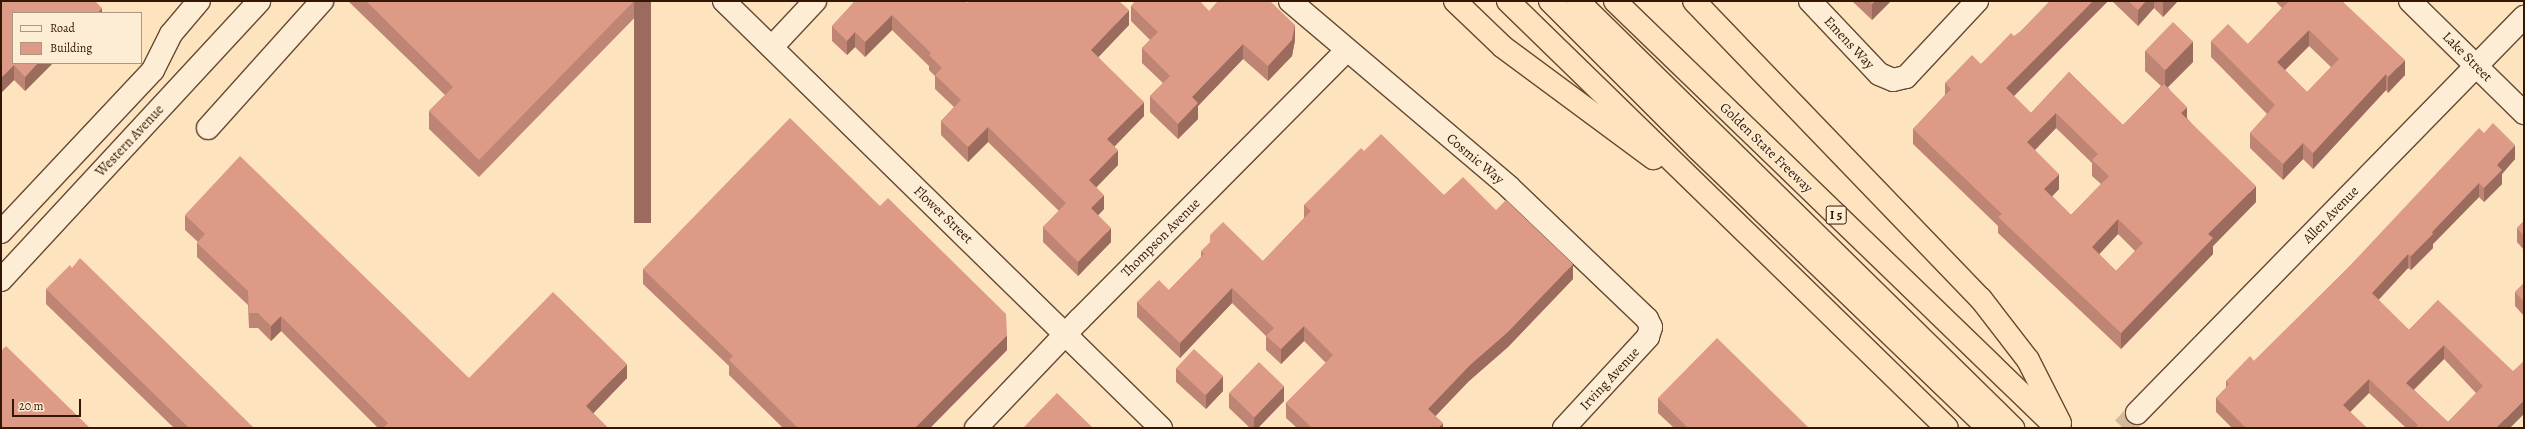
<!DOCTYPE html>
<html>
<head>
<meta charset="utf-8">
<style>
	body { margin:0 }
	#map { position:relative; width:2525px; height:429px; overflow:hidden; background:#fee3bf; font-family:Alegreya,serif }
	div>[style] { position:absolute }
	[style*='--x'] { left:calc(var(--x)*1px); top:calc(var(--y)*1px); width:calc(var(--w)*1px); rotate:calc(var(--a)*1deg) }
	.street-tunnel>* { height:22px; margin-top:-11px; transform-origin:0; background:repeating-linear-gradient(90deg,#d5ba9a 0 22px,transparent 0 33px) }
	.roads { filter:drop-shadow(1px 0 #664a33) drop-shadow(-1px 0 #664a33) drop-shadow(0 1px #664a33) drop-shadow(0 -1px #664a33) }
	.street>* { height:22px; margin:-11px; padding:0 11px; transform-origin:11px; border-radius:11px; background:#feedd5 }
	.secondary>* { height:22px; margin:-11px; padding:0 11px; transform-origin:11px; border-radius:11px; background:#feedd5 }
	.highway>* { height:22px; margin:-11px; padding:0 11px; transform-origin:11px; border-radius:11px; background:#fee3bf }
	.wall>* { inset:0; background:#be8474 }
	.shaded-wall>* { inset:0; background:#9b6c5e; transform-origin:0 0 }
	.building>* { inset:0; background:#dd9a87; transform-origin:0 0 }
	span { translate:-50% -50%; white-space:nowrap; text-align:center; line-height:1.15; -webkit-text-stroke:3px #feedd5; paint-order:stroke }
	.shield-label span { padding:1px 3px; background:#feedd5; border:1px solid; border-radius:3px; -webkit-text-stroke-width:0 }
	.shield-label { font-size:13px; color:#331704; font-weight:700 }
	.street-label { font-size:14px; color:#331704 }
	.frame { position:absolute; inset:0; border:2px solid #331704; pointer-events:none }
	.legend { position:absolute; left:12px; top:12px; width:130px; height:52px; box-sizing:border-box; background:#feedd5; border:1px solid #ad9781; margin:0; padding:5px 7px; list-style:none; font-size:12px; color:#331704 }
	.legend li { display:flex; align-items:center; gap:8px; height:20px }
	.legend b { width:20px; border:1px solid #ad9781 }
	.scale { position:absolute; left:12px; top:399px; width:69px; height:18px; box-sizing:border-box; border:2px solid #331704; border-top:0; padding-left:5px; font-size:12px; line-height:14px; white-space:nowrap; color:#331704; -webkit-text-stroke:3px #feedd5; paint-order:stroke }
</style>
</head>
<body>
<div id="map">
	<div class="street-tunnel">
		<div style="--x:2123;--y:428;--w:21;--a:-47"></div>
	</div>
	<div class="roads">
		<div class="street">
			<div style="--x:1290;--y:1;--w:287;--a:40.3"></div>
			<div style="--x:1509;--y:187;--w:191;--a:43.7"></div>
			<div style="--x:1647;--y:319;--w:9;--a:63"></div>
			<div style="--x:1651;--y:327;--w:10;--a:107"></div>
			<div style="--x:1648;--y:337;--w:124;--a:132.7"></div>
			<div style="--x:1810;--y:1;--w:100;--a:46.6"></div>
			<div style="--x:1879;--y:74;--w:15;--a:23"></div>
			<div style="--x:1893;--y:80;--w:13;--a:-13"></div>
			<div style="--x:1906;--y:77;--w:104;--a:-46.9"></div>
			<div style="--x:2410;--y:1;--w:160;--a:44.5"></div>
			<div style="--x:772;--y:47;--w:63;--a:-46.9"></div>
			<div style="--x:208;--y:128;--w:171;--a:-48.1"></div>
			<div style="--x:1;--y:232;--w:222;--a:-46.8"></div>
			<div style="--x:153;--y:70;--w:40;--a:-63.4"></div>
			<div style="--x:171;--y:34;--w:43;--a:-49.7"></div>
			<div style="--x:2137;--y:413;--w:554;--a:-45.66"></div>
			<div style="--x:976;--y:428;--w:149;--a:-46.4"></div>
			<div style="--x:1079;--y:320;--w:380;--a:-45.2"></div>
		</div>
		<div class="secondary">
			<div style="--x:724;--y:1;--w:611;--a:44.34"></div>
			<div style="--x:1;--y:280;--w:380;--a:-47.2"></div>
		</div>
		<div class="highway">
			<div style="--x:1455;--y:1;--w:66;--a:43.8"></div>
			<div style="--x:1503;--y:47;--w:187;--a:36.5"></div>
			<div style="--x:1508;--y:1;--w:612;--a:44.21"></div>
			<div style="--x:1550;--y:1;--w:208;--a:45"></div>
			<div style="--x:1697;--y:148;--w:404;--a:43.9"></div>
			<div style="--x:1578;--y:1;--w:610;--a:44.47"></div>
			<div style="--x:1615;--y:1;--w:615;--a:44.01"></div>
			<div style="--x:1694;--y:1;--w:414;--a:46.1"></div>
			<div style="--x:1981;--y:299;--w:77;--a:52.4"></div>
			<div style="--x:2028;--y:360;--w:71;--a:63.1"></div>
		</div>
	</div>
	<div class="wall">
		<div style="clip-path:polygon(1px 1px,102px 13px,13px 13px,53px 63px,25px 91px,14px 80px,1px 93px)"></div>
		<div style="clip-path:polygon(348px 1px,651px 1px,479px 177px,429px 129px,429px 111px,445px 95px)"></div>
		<div style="clip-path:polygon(855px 1px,967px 3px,1129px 25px,1098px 57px,1144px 116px,1114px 147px,1118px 165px,1096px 187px,1104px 209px,1098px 215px,1111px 242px,1078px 276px,1043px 242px,1043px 227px,1059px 211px,988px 142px,968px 162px,941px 135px,941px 121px,954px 107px,935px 89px,935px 76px,929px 70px,929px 66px,892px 30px,865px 57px,855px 47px,847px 55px,832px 41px,832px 26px)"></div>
		<div style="clip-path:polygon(1852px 1px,1891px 1px,1872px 20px)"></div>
		<div style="clip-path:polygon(evenodd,2050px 1px,2108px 1px,2014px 96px,2031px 113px,2069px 72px,2123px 125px,2161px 86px,2145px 71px,2145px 51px,2193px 62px,2168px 87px,2187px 118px,2256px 202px,2213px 246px,2213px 254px,2121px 349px,1998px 233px,1998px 226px,1913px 144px,1913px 129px,1945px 95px,1945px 83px,1981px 64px,2021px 31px,2050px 1px,2056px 128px,2092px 163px,2092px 176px,2101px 184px,2071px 215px,2052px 196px,2059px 189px,2035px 150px,2056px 128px,2050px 1px,2118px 234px,2135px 251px,2116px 271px,2099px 254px,2118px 234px)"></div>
		<div style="clip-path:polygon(2112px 1px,2178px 1px,2163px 17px,2154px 8px,2138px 26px)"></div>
		<div style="clip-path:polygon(evenodd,2275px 1px,2342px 1px,2405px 75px,2388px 93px,2386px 90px,2313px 169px,2303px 159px,2283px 180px,2250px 148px,2250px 133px,2267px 114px,2211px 57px,2211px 41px,2248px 44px,2282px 8px,2275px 1px,2309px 46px,2331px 67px,2307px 92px,2285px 70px,2309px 46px)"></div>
		<div style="clip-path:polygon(1131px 6px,1209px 11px,1295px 40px,1292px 56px,1268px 81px,1243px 59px,1198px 106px,1198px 119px,1178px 139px,1150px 112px,1150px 96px,1163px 83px,1142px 63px,1142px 48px,1150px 40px,1131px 21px)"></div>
		<div style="clip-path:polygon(evenodd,2484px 133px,2515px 159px,2502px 174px,2502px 184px,2484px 202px,2479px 197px,2433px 244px,2433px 248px,2411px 270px,2408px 268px,2378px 300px,2409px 330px,2438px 300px,2510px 428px,2406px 428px,2369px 393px,2350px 412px,2367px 428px,2232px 428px,2216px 412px,2216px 398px,2226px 388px,2226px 381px,2254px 361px,2484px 133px,2444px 359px,2476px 393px,2448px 422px,2414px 390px,2444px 359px)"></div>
		<div style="clip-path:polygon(1364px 151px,1444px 195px,1496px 210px,1573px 279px,1508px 347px,1469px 381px,1435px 416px,1443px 428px,1297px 428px,1286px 418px,1286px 403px,1326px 363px,1304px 341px,1281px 364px,1266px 350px,1266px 336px,1232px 303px,1180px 358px,1137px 317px,1137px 302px,1169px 290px,1201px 257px,1201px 251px,1263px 261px,1304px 218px,1304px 205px)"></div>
		<div style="clip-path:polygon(185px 215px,469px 378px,627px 378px,593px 413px,608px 428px,378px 428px,281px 331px,271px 341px,258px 328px,249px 328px,248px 305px,197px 257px,197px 243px,198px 242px,185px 230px)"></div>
		<div style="clip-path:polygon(2524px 221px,2524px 250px,2517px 242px,2517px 228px)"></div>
		<div style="clip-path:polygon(643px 269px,1007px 350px,930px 428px,783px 428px,729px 375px,729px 366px,643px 284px)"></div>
		<div style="clip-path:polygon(2524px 283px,2524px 316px,2515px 306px,2515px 292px)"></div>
		<div style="clip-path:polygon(46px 289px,254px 428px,174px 428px,46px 304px)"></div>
		<div style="clip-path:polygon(1176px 368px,1223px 391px,1206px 409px,1176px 382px)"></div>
		<div style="clip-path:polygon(1229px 393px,1284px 401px,1258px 428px,1250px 428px,1229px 408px)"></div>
		<div style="clip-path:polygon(1658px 398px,1809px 428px,1674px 428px,1658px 413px)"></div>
	</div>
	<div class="shaded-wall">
		<div style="left:634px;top:1px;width:17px;height:222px"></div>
		<div style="clip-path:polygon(1875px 1px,1891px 1px,1872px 20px,1872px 4px)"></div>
		<div style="clip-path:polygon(2093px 1px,2108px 1px,2006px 104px,2006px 88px)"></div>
		<div style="clip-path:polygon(2146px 1px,2154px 1px,2154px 8px,2138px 26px,2138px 10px)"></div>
		<div style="clip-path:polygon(2163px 1px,2178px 1px,2163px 17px)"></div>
		<div style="clip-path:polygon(102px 8px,102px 13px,97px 13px)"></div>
		<div style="clip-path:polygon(1129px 10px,1129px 25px,1091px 65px,1091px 50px)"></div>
		<div style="clip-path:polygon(892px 15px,892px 30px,865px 57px,865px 42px)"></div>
		<div style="clip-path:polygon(1295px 25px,1295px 40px,1292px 56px,1268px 81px,1268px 66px)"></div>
		<div style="clip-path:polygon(2309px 30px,2309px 46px,2277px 78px,2277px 62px)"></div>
		<div style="clip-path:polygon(855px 32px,855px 47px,847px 55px,847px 41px)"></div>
		<div style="clip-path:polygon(2193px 41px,2193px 62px,2165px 90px,2165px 70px)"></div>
		<div style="clip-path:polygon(1243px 44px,1243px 59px,1198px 106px,1198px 119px,1178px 139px,1178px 124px,1192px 97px)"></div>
		<div style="clip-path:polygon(2405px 60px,2405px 75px,2388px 93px,2388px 77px)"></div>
		<div style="clip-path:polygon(38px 63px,53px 63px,25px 91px,25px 77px)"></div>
		<div style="clip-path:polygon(14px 65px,14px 80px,1px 93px,1px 78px)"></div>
		<div style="clip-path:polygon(2386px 74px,2386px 90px,2313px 169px,2313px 153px)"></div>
		<div style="clip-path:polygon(1144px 102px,1144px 116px,1107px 154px,1107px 139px)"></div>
		<div style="clip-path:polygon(2187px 107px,2187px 122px,2181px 113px)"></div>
		<div style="clip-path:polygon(2056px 113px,2056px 128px,2027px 158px,2027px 142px)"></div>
		<div style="clip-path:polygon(988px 127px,988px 142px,968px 162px,968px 147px)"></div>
		<div style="clip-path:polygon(2303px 143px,2303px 159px,2283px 180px,2283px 164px)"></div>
		<div style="clip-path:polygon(2515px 145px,2515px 159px,2502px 174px,2502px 184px,2484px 202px,2484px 188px,2497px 165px)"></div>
		<div style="clip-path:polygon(1118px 150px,1118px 165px,1089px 195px,1089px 180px)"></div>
		<div style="clip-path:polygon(2059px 174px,2059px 189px,2044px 205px,2044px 189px)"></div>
		<div style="clip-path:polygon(2479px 183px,2479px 197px,2433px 244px,2433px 248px,2411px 270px,2411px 256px,2432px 232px)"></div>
		<div style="clip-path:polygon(2256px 186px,2256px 202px,2213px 246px,2213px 254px,2121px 349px,2121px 333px,2208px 234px)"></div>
		<div style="clip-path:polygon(1104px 195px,1104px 209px,1091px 223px,1091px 208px)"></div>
		<div style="clip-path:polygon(2118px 219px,2118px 234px,2092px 262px,2092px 247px)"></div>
		<div style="clip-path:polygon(1111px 228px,1111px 242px,1078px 276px,1078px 262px)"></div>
		<div style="clip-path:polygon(2408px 254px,2408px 268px,2372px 307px,2372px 293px)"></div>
		<div style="clip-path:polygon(1573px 264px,1573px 279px,1508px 347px,1469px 381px,1428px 424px,1428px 409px,1469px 366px)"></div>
		<div style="clip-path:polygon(1232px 288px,1232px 303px,1180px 358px,1180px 343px)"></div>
		<div style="clip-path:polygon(281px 316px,281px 331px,271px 341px,271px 326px)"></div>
		<div style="clip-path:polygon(1304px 326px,1304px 341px,1281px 364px,1281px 349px)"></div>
		<div style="clip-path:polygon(1007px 335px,1007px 350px,930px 428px,915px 428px)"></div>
		<div style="clip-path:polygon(2444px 345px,2444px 359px,2406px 397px,2406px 383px)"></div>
		<div style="clip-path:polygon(627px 364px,627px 378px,586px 421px,586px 406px)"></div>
		<div style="clip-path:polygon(1223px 376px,1223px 391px,1206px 409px,1206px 395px)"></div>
		<div style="clip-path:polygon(2369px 379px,2369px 393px,2343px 419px,2343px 405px)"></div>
		<div style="clip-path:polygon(1284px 386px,1284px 401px,1258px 428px,1254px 428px,1254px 418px)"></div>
		<div style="clip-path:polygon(2524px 400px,2524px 414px,2510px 428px,2496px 428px)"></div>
		<div style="clip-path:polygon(1443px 423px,1443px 428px,1438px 428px)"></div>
	</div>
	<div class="building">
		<div style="clip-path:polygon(1px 1px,95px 1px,102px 8px,97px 13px,13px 13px,13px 63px,38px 63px,25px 77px,14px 65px,1px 78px)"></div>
		<div style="clip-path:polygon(366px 1px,634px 1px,479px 160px,429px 111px,453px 87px)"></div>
		<div style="clip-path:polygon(855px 1px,966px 1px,967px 3px,969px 1px,1119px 1px,1129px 10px,1091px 50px,1144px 102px,1107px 139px,1118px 150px,1089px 180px,1104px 195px,1091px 208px,1111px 228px,1078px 262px,1043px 227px,1066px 203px,988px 127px,968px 147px,941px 121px,961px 100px,935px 75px,942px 68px,929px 55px,931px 53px,892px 15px,865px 42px,855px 32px,847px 41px,832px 26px)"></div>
		<div style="clip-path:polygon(1135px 1px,1200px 1px,1209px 11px,1218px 1px,1270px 1px,1295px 25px,1292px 40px,1268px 66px,1243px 44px,1192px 97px,1198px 103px,1178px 124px,1150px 96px,1170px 76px,1142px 48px,1158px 32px,1131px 6px)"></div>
		<div style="clip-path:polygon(1869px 1px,1875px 1px,1872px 4px)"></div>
		<div style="clip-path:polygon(evenodd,2050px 1px,2093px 1px,2006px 88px,2031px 113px,2069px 72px,2123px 125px,2164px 84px,2187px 107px,2181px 113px,2256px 186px,2208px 234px,2213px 238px,2121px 333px,1998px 217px,2002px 214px,1913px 129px,1951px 89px,1945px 83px,1972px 55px,1981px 64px,2011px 33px,2014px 36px,2021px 31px,2050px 1px,2056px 113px,2098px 154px,2092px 160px,2109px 176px,2071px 215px,2044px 189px,2059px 174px,2027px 142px,2056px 113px,2050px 1px,2118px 219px,2143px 243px,2116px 271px,2092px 247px,2118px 219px)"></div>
		<div style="clip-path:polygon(2128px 1px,2146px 1px,2138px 10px)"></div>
		<div style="clip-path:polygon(evenodd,2289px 1px,2342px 1px,2405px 60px,2388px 77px,2386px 74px,2313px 153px,2303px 143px,2283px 164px,2250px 133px,2275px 105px,2211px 41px,2228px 24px,2248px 44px,2289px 1px,2309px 30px,2339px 59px,2307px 92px,2277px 62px,2309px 30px)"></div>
		<div style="left:2173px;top:22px;width:28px;height:40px;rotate:44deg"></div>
		<div style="clip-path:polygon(790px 118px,880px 206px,888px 198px,1006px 314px,1007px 335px,915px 428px,798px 428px,729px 360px,733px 356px,643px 269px)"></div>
		<div style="clip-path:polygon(evenodd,2493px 123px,2515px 145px,2497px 165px,2502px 170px,2484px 188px,2479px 183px,2432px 232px,2433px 234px,2411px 256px,2408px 254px,2372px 293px,2409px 330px,2438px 300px,2513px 371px,2524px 361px,2524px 400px,2496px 428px,2415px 428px,2418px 425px,2369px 379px,2343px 405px,2367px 428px,2246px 428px,2216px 398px,2229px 384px,2226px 381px,2250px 356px,2254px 361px,2344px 272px,2479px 128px,2484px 133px,2493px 123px,2444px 345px,2483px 386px,2448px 422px,2406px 383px,2444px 345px)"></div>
		<div style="clip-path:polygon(1381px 134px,1444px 195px,1463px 177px,1496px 210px,1506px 200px,1573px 264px,1508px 332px,1469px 366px,1428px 409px,1443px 423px,1438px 428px,1312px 428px,1286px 403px,1333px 355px,1304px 326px,1281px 349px,1266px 336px,1274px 328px,1232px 288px,1180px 343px,1137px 302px,1159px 280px,1169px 290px,1204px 254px,1201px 251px,1210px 242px,1210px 235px,1223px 222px,1263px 261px,1311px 211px,1304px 205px,1361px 148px,1364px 151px)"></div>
		<div style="clip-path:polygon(240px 156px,469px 378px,553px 292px,627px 364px,586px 406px,608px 428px,383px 428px,388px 423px,281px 316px,271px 326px,258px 313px,249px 313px,248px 291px,197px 243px,205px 234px,185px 215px)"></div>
		<div style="clip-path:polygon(2524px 221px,2524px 236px,2517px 228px)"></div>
		<div style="clip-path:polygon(80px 258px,254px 428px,189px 428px,46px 289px,70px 265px,72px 268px)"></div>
		<div style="clip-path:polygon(2524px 283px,2524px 302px,2515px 292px)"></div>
		<div style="clip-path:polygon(1717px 338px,1809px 428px,1688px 428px,1658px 398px)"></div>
		<div style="clip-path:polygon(6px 346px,90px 428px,1px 428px,1px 351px)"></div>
		<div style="left:1194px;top:349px;width:40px;height:26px;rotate:43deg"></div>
		<div style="left:1259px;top:362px;width:35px;height:43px;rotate:44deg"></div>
		<div style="clip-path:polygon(1057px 393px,1093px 428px,1023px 428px)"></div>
	</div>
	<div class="shield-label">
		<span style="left:1836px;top:215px">I 5</span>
	</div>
	<div class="street-label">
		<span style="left:1849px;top:43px;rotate:47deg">Emens Way</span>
		<span style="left:2467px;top:57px;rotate:45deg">Lake Street</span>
		<span style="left:130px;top:141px;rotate:-47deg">Western Avenue</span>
		<span style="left:1766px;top:148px;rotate:44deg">Golden State Freeway</span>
		<span style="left:1475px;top:159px;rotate:40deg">Cosmic Way</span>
		<span style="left:943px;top:215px;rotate:44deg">Flower Street</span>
		<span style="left:2331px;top:215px;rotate:-46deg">Allen Avenue</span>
		<span style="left:1161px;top:238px;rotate:-45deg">Thompson Avenue</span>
		<span style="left:1610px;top:379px;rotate:-47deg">Irving Avenue</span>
	</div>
	<div class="frame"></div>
	<ul class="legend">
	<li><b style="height:5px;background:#feedd5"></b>Road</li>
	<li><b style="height:11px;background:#dd9a87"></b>Building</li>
	</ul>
	<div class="scale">20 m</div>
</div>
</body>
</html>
